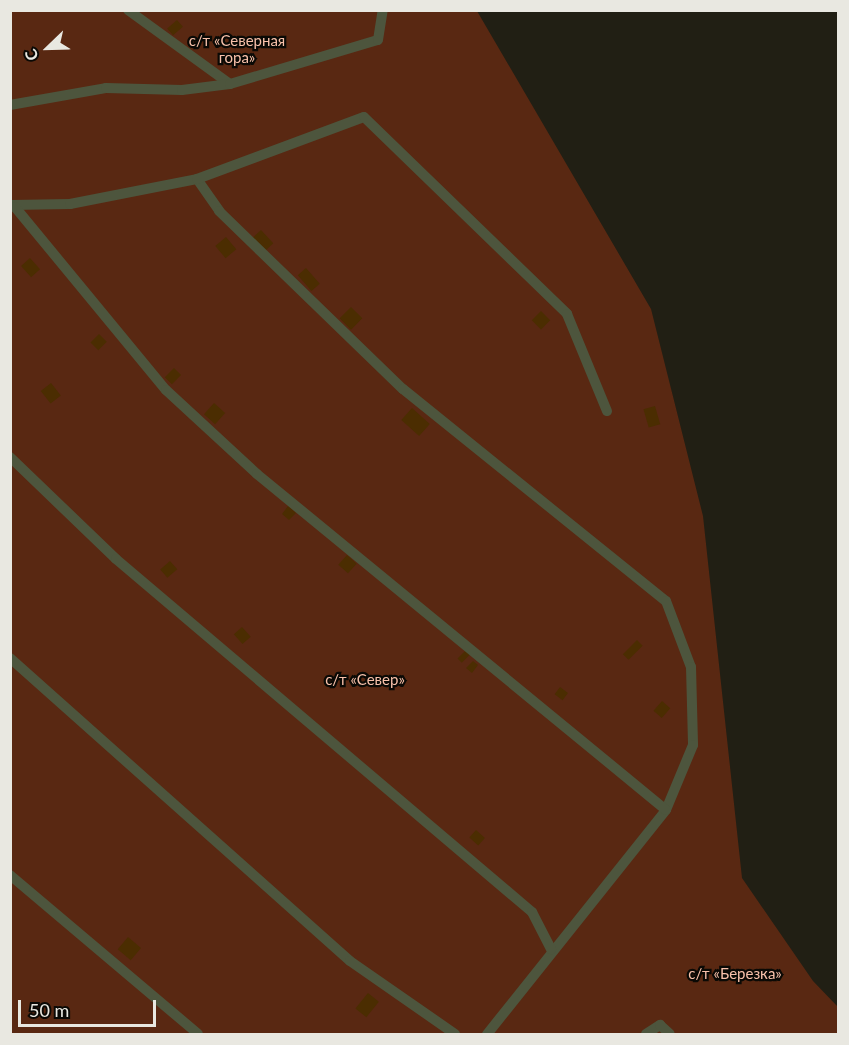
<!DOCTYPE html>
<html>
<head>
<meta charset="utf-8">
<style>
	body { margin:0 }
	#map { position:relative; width:849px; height:1045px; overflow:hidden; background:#211f14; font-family:Lato,sans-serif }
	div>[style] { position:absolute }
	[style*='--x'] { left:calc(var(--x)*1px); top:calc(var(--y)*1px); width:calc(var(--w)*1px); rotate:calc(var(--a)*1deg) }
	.green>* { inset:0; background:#592812 }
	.building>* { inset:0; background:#4b2d01; transform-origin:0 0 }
	.service>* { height:10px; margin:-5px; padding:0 5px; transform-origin:5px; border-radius:5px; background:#4d553d }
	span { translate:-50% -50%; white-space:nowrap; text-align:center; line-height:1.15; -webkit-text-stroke:4.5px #0a0905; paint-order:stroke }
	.park-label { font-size:15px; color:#f8c1aa }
	.frame { position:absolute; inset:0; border:12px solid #e9e8e1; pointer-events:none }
	.north { position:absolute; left:18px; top:18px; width:60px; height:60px; -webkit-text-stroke:4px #0a0905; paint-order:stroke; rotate:247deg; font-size:16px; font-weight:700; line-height:24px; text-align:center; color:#e9e8e1 }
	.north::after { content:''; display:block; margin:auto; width:21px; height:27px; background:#e9e8e1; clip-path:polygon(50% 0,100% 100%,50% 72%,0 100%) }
	.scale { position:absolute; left:18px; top:1000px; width:138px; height:27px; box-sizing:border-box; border:3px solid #e9e8e1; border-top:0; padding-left:8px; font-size:18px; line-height:21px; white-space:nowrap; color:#e9e8e1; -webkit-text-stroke:4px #0a0905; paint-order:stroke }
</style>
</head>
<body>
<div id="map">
	<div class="green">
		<div style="clip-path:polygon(10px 11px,477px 11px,651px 309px,703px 516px,742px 878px,813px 981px,838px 1007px,838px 1034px,11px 1034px)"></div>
	</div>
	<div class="building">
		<div style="left:177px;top:20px;width:9px;height:13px;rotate:49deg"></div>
		<div style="left:261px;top:230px;width:18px;height:11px;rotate:47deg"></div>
		<div style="left:226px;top:237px;width:16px;height:14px;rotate:50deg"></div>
		<div style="left:30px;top:258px;width:15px;height:12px;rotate:48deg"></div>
		<div style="left:306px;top:268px;width:21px;height:11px;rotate:49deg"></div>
		<div style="left:351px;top:307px;width:16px;height:16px;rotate:45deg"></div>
		<div style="left:541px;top:311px;width:13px;height:13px;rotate:45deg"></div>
		<div style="left:99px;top:334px;width:11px;height:12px;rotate:45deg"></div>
		<div style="left:174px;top:368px;width:10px;height:13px;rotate:45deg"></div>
		<div style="left:51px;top:383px;width:16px;height:13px;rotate:52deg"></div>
		<div style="left:214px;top:403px;width:15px;height:15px;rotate:42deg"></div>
		<div style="left:655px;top:406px;width:19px;height:12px;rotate:74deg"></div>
		<div style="left:412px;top:408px;width:24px;height:16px;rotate:42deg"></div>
		<div style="clip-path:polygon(288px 506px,296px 513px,289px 520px,282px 514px)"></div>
		<div style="left:347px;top:555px;width:13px;height:13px;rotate:42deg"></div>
		<div style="left:170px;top:561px;width:11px;height:13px;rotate:49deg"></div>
		<div style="left:242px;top:627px;width:13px;height:11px;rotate:48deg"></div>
		<div style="left:637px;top:640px;width:8px;height:20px;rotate:45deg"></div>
		<div style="left:466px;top:650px;width:6px;height:12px;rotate:45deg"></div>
		<div style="clip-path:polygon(473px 661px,478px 665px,472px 673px,466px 668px)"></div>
		<div style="left:560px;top:687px;width:10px;height:9px;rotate:37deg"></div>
		<div style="left:662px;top:701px;width:11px;height:13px;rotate:41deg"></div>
		<div style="left:476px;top:830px;width:12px;height:10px;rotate:42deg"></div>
		<div style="left:128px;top:937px;width:17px;height:16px;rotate:40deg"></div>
		<div style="left:368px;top:993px;width:14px;height:20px;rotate:39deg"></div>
	</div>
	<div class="service">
		<div style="--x:128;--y:10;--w:126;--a:36"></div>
		<div style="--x:10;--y:105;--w:97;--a:-10"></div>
		<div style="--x:106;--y:88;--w:76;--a:1.5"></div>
		<div style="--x:182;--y:90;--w:48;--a:-7.1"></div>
		<div style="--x:230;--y:84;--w:154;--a:-16.6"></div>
		<div style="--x:378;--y:40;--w:30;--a:-81"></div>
		<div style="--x:197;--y:179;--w:39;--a:55"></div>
		<div style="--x:219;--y:211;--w:256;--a:44.1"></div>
		<div style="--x:403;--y:389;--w:338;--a:38.9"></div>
		<div style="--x:666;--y:601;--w:71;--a:69.3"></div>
		<div style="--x:691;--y:667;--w:78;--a:88.5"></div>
		<div style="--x:693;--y:745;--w:70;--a:112.6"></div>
		<div style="--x:666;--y:810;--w:287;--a:128.6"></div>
		<div style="--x:11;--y:205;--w:59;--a:-1"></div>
		<div style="--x:70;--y:204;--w:129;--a:-11.1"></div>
		<div style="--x:197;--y:179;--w:178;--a:-20.4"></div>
		<div style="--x:364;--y:117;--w:283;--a:44.1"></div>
		<div style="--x:567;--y:314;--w:105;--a:67.6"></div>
		<div style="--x:15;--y:207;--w:237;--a:50.5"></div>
		<div style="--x:166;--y:390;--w:124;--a:42.7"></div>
		<div style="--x:257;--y:474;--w:529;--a:39.4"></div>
		<div style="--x:10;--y:457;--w:147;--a:43.9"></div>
		<div style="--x:116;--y:559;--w:546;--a:40.32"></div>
		<div style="--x:532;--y:912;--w:42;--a:62.8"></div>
		<div style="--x:10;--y:658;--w:455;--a:41.7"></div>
		<div style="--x:350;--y:961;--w:128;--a:34.8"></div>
		<div style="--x:10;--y:875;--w:246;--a:40.2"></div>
		<div style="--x:646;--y:1034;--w:17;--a:-33"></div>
		<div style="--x:660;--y:1025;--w:13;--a:42"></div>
	</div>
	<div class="park-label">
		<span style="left:237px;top:49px">с/т «Северная<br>гора»</span>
		<span style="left:365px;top:680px">с/т «Север»</span>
		<span style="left:735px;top:974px">с/т «Березка»</span>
	</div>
	<div class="frame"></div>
	<div class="north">С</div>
	<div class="scale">50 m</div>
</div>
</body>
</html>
